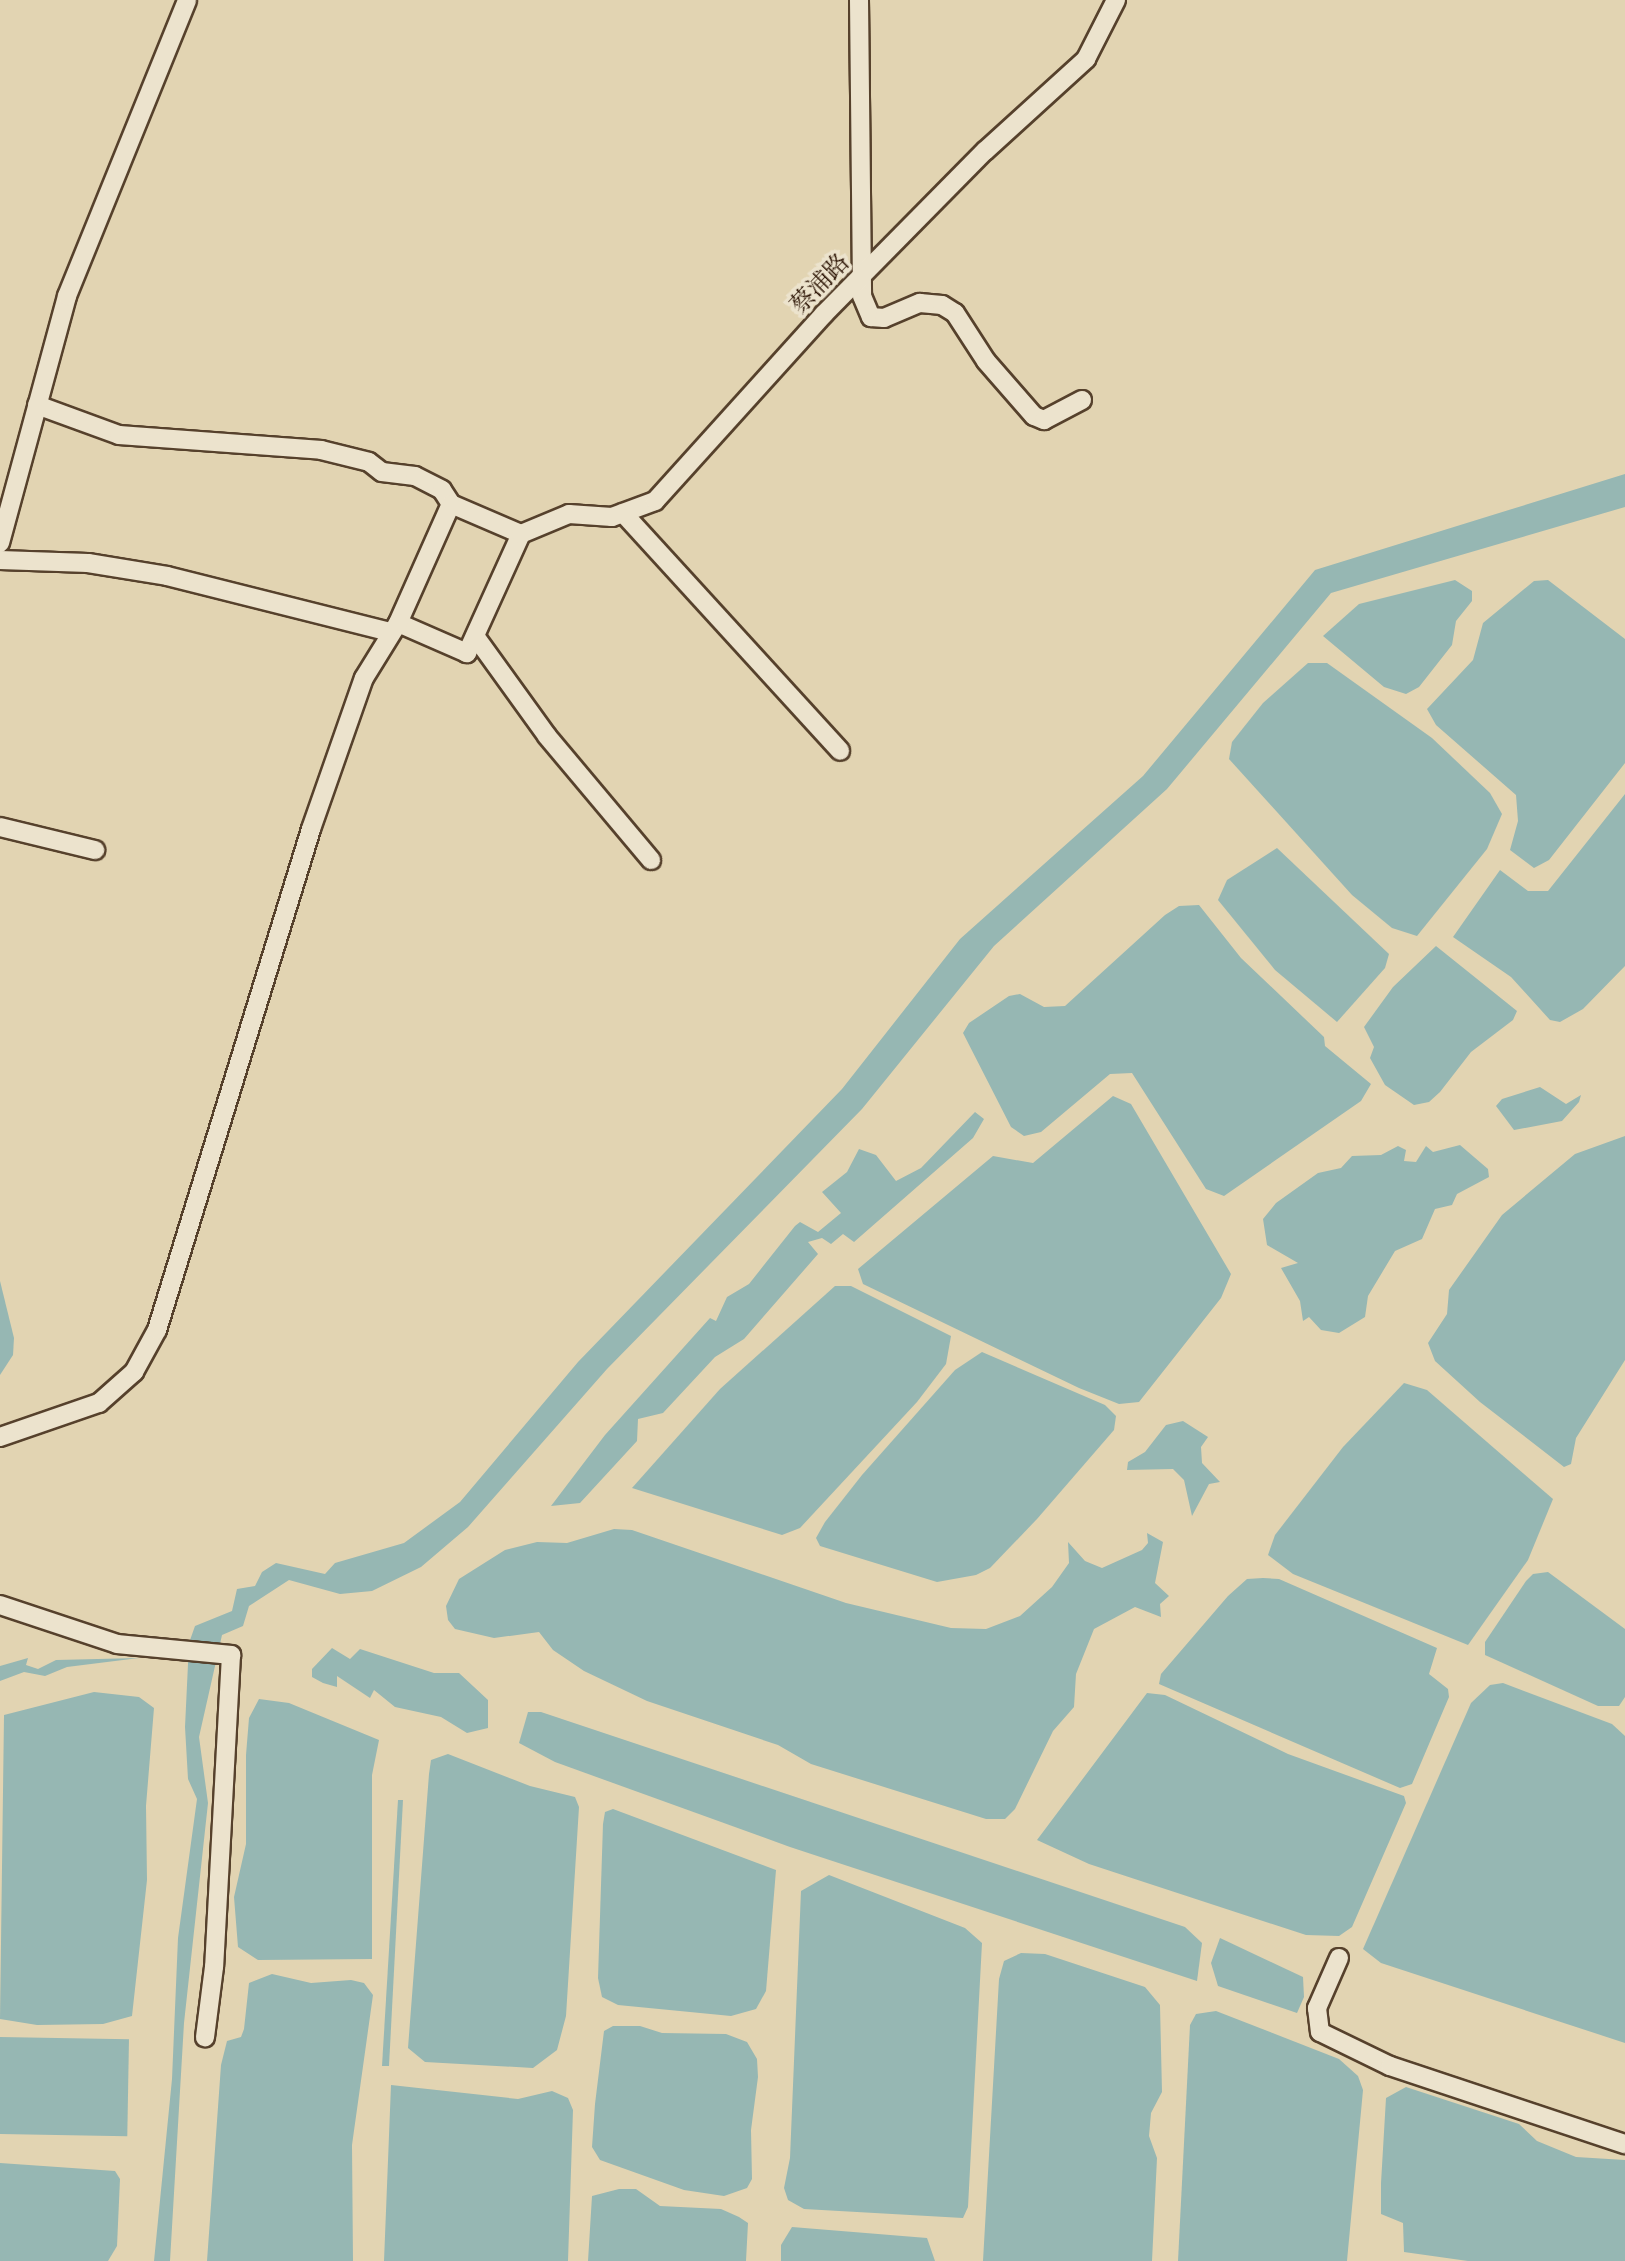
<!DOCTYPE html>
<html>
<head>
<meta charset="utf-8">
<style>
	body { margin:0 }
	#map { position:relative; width:1625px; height:2261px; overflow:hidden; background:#e2d4b2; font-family:Alegreya,"Noto Serif SC",serif }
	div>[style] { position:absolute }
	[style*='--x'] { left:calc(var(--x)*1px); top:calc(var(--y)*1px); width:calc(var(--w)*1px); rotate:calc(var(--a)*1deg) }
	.water>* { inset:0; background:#96b7b3; transform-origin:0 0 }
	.roads { filter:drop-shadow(2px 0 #56412c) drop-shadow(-2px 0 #56412c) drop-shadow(0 2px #56412c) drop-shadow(0 -2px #56412c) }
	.minor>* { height:18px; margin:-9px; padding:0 9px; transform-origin:9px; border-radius:9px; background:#ece3cd }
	span { translate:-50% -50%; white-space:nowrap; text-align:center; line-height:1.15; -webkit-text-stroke:7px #ece3cd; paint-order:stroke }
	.street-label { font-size:24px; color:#281000 }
</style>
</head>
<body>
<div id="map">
	<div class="water">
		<div style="clip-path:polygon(1625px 474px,1625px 507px,1331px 593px,1167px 789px,994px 946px,862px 1109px,607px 1369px,468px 1527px,421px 1567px,372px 1591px,340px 1594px,289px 1580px,249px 1606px,243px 1626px,222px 1635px,199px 1737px,208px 1803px,184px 2023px,170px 2261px,154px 2261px,172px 2079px,178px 1938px,197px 1799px,188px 1779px,185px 1727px,189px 1643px,195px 1626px,232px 1611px,237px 1589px,255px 1586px,262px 1572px,276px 1563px,325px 1574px,335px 1563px,404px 1543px,460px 1502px,578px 1362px,842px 1089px,960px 939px,1143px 776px,1315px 570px)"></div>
		<div style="clip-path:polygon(1455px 580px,1472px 591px,1472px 601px,1456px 621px,1452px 645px,1419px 687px,1406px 694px,1384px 687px,1323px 636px,1359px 604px)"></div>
		<div style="clip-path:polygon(1548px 580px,1625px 639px,1625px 763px,1549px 860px,1534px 868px,1510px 850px,1518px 821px,1516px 795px,1436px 725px,1427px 709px,1473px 660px,1483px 623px,1534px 581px)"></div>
		<div style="clip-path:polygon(1308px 663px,1327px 663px,1432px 738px,1490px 793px,1502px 814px,1487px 849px,1417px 936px,1392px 928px,1352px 895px,1229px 759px,1232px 742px,1263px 703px)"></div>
		<div style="clip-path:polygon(1625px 794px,1625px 966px,1583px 1009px,1560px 1022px,1550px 1020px,1511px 977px,1453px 937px,1500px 870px,1528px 891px,1548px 891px)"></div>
		<div style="clip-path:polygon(1277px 848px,1389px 954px,1385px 968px,1337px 1022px,1275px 970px,1218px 900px,1227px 880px)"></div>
		<div style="clip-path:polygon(1199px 905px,1241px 958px,1324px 1037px,1325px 1046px,1371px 1084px,1361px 1101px,1224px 1196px,1206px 1189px,1132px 1073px,1110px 1074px,1041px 1132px,1024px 1136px,1011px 1127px,963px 1033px,969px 1023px,1009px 996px,1020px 994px,1044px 1007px,1065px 1006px,1165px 915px,1179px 906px)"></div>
		<div style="clip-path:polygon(1436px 946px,1517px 1011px,1513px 1020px,1471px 1052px,1440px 1092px,1429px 1102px,1414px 1105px,1385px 1085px,1370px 1058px,1374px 1047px,1364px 1027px,1393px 987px)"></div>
		<div style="clip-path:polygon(1540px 1087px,1566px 1104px,1581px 1095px,1579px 1102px,1562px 1121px,1514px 1130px,1496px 1106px,1502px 1099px)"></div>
		<div style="clip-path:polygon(1113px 1096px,1131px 1104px,1231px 1274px,1221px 1298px,1139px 1402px,1119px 1404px,1079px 1388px,863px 1284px,858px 1269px,993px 1156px,1033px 1163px)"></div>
		<div style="clip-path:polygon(975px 1112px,984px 1119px,973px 1138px,854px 1242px,843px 1234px,831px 1244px,822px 1238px,808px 1242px,818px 1254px,744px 1339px,715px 1357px,663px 1413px,638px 1419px,637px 1441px,580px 1503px,551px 1506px,605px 1435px,710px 1318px,716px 1321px,727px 1297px,749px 1284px,795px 1226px,800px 1222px,818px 1232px,841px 1213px,822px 1192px,847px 1172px,859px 1149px,876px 1155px,896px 1181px,921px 1168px)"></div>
		<div style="clip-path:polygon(1625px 1136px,1625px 1360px,1576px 1438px,1571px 1464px,1564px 1467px,1480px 1402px,1435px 1361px,1428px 1343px,1447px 1314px,1449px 1290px,1502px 1215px,1575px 1154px)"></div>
		<div style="clip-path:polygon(1460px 1145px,1488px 1169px,1489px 1177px,1457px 1194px,1452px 1205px,1435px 1209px,1422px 1239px,1395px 1251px,1368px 1296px,1365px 1317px,1339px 1333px,1321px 1330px,1309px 1317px,1303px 1321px,1300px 1301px,1281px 1268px,1298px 1263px,1267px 1245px,1263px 1219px,1276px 1203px,1318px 1173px,1341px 1168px,1352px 1156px,1381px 1155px,1398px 1146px,1406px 1150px,1404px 1161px,1416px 1162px,1426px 1146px,1433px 1152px)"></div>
		<div style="clip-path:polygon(0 1281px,14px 1338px,13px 1355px,0 1375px)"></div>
		<div style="clip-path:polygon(835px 1286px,851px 1286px,951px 1336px,946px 1364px,917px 1402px,800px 1528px,782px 1535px,632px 1488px,720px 1389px)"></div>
		<div style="clip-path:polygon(982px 1352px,1105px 1405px,1116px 1416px,1114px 1430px,1037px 1519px,990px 1568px,976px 1575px,937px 1582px,820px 1546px,816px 1538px,825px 1522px,862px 1475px,955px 1370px)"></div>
		<div style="clip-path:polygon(1404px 1383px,1427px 1390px,1553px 1499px,1528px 1560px,1468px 1645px,1293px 1574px,1268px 1555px,1275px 1535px,1343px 1447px)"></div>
		<div style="clip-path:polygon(1183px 1421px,1208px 1437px,1201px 1447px,1202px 1463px,1220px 1482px,1209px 1484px,1192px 1516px,1184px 1480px,1173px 1469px,1127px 1470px,1128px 1462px,1145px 1452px,1166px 1425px)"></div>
		<div style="clip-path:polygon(614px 1529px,632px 1530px,846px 1603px,951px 1628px,986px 1629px,1020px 1616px,1052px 1587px,1069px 1563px,1068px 1542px,1085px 1561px,1102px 1568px,1142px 1550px,1148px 1543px,1147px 1533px,1163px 1542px,1155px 1583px,1169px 1596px,1160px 1604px,1161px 1617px,1135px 1607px,1094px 1629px,1076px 1674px,1074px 1707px,1053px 1731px,1015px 1809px,1005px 1819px,986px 1819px,811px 1764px,778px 1745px,647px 1701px,584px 1671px,553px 1650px,539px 1632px,494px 1638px,455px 1629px,448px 1620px,446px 1606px,459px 1579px,505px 1550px,537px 1542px,567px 1543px)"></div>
		<div style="clip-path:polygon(1548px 1572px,1625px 1629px,1625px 1697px,1619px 1706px,1598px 1706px,1485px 1655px,1485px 1642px,1526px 1581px,1533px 1574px)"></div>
		<div style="clip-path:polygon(1263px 1578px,1279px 1579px,1437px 1648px,1429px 1674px,1448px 1689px,1449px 1697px,1412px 1784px,1400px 1788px,1159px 1684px,1161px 1674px,1228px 1596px,1247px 1579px)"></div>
		<div style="clip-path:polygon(332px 1648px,350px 1659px,360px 1649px,434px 1673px,459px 1673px,488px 1700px,488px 1728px,467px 1733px,441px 1717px,395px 1707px,374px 1690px,370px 1698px,337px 1676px,337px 1687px,323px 1683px,312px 1677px,312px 1669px)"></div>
		<div style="clip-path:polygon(28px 1658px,26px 1665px,38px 1669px,56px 1660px,139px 1658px,67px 1667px,45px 1676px,24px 1672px,0 1681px,0 1666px)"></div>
		<div style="clip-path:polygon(1503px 1683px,1612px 1724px,1625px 1736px,1625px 2043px,1381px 1963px,1363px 1949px,1471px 1703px,1490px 1685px)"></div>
		<div style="clip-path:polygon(94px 1692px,139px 1697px,154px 1708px,146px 1806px,147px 1880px,132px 2016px,103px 2024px,37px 2025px,0 2019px,4px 1715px)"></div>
		<div style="clip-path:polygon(1147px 1693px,1165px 1695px,1288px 1754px,1404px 1796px,1406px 1803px,1352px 1927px,1339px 1936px,1306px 1935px,1089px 1864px,1037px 1840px)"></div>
		<div style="clip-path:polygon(259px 1699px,289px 1703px,379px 1740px,372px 1775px,372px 1959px,258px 1960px,238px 1947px,234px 1897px,246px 1844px,246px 1755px,249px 1718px)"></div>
		<div style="clip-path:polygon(528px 1712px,541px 1712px,1185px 1927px,1202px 1943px,1197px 1981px,790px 1847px,555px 1762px,519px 1743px)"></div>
		<div style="clip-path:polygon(448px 1754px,530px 1786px,575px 1797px,579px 1807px,566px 2016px,557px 2050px,533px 2068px,425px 2062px,408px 2048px,429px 1774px,431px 1760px)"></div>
		<div style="clip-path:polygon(398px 1800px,403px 1800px,389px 2066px,382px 2066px)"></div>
		<div style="clip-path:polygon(613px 1809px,776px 1870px,766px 1991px,756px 2009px,731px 2016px,618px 2005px,602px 1997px,598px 1978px,603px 1824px,605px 1812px)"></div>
		<div style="clip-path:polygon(829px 1875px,965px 1928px,982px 1943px,968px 2207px,963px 2218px,804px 2209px,788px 2200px,784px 2188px,790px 2158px,801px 1891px)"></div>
		<div style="clip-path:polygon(1220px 1938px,1303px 1977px,1304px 1997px,1297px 2013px,1218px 1986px,1211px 1963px)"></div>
		<div style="clip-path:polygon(1021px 1953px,1045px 1954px,1145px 1987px,1160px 2005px,1162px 2092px,1151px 2113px,1149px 2136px,1157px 2158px,1152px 2261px,983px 2261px,999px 1979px,1004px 1961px)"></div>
		<div style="clip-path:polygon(272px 1974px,311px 1983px,351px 1980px,364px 1983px,373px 1995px,352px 2145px,353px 2261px,207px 2261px,221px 2065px,227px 2041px,241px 2037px,244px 2029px,249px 1983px)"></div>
		<div style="clip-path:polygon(1216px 2011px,1339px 2059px,1358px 2076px,1363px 2090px,1347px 2261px,1178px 2261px,1190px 2025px,1196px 2014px)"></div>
		<div style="clip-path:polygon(613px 2026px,640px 2026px,662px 2033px,726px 2034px,747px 2042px,757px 2059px,758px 2077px,751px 2130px,752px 2179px,747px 2188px,724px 2196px,684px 2190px,600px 2160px,592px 2147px,595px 2104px,604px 2031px)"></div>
		<div style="left:0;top:2037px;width:129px;height:97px;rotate:1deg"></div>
		<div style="clip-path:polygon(391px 2085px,518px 2099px,552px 2091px,568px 2098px,573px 2110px,568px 2261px,384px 2261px)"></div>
		<div style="clip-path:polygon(1406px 2087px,1519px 2124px,1537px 2141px,1576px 2157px,1625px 2160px,1625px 2261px,1468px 2261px,1404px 2252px,1403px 2223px,1381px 2214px,1381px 2183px,1386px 2098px)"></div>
		<div style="clip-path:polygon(0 2163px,115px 2171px,120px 2179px,117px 2246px,108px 2261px,0 2261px)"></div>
		<div style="clip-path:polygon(619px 2189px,636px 2189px,660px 2206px,721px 2209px,739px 2217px,748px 2223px,746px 2261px,588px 2261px,592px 2196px)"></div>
		<div style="clip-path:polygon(792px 2227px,927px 2238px,935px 2261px,781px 2261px,781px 2245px)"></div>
	</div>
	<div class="roads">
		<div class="minor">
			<div style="--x:859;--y:0;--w:296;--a:89.4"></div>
			<div style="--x:862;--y:296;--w:23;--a:67"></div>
			<div style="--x:871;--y:317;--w:13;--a:4"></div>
			<div style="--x:884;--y:318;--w:39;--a:-23"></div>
			<div style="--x:920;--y:303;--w:22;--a:5"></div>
			<div style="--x:942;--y:305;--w:15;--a:32"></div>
			<div style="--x:955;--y:313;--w:57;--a:57.1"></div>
			<div style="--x:986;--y:361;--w:73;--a:48.9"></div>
			<div style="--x:1034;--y:416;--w:11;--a:22"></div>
			<div style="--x:1044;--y:420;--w:43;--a:-27.8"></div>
			<div style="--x:37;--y:405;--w:87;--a:20.1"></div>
			<div style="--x:119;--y:435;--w:203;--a:4.2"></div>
			<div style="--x:321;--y:450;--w:49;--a:14"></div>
			<div style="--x:369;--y:462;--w:16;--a:38"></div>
			<div style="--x:382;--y:472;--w:33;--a:7"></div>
			<div style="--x:415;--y:476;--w:30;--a:27"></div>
			<div style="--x:442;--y:490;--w:17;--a:57"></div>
			<div style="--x:451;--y:504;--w:76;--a:23.2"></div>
			<div style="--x:521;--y:534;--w:131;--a:114.4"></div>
			<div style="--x:467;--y:653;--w:75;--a:-156.5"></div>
			<div style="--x:398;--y:623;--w:130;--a:-66"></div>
			<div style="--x:623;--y:513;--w:322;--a:47.6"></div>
			<div style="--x:521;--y:534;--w:52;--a:-22.6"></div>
			<div style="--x:569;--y:514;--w:43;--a:4"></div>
			<div style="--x:612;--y:517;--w:46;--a:-20.4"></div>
			<div style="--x:655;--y:501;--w:252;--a:-47.9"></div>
			<div style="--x:824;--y:314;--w:229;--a:-45.4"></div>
			<div style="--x:985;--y:151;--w:137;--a:-42.3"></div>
			<div style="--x:1086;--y:59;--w:66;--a:-63"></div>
			<div style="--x:0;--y:543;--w:256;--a:-74.8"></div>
			<div style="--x:67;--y:296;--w:319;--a:-67.9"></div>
			<div style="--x:0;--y:560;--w:88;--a:2"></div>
			<div style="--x:88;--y:563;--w:80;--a:9.3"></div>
			<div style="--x:167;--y:576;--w:230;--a:14.1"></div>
			<div style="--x:475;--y:636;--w:123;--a:54.2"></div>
			<div style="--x:547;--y:736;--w:162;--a:50"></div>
			<div style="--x:0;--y:827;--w:98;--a:13.6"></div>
			<div style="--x:0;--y:1437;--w:105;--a:-19"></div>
			<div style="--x:99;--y:1403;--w:47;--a:-41.5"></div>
			<div style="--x:134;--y:1372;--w:48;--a:-61.3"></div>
			<div style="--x:157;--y:1330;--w:524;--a:-72.91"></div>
			<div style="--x:311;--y:829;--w:160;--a:-70.7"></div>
			<div style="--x:364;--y:678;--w:65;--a:-58.3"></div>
			<div style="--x:0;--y:1605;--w:123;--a:18.4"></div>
			<div style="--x:117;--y:1644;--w:115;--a:5.5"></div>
			<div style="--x:231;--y:1655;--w:312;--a:93.1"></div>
			<div style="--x:214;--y:1967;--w:71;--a:97.3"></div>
			<div style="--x:1339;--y:1958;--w:55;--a:113.7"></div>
			<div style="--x:1317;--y:2008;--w:24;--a:83"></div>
			<div style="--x:1320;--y:2032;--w:78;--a:25.9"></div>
			<div style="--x:1390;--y:2066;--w:248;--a:18.4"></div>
		</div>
	</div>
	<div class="street-label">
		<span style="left:820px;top:284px;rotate:-46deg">蔡浦路</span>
	</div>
</div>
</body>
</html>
